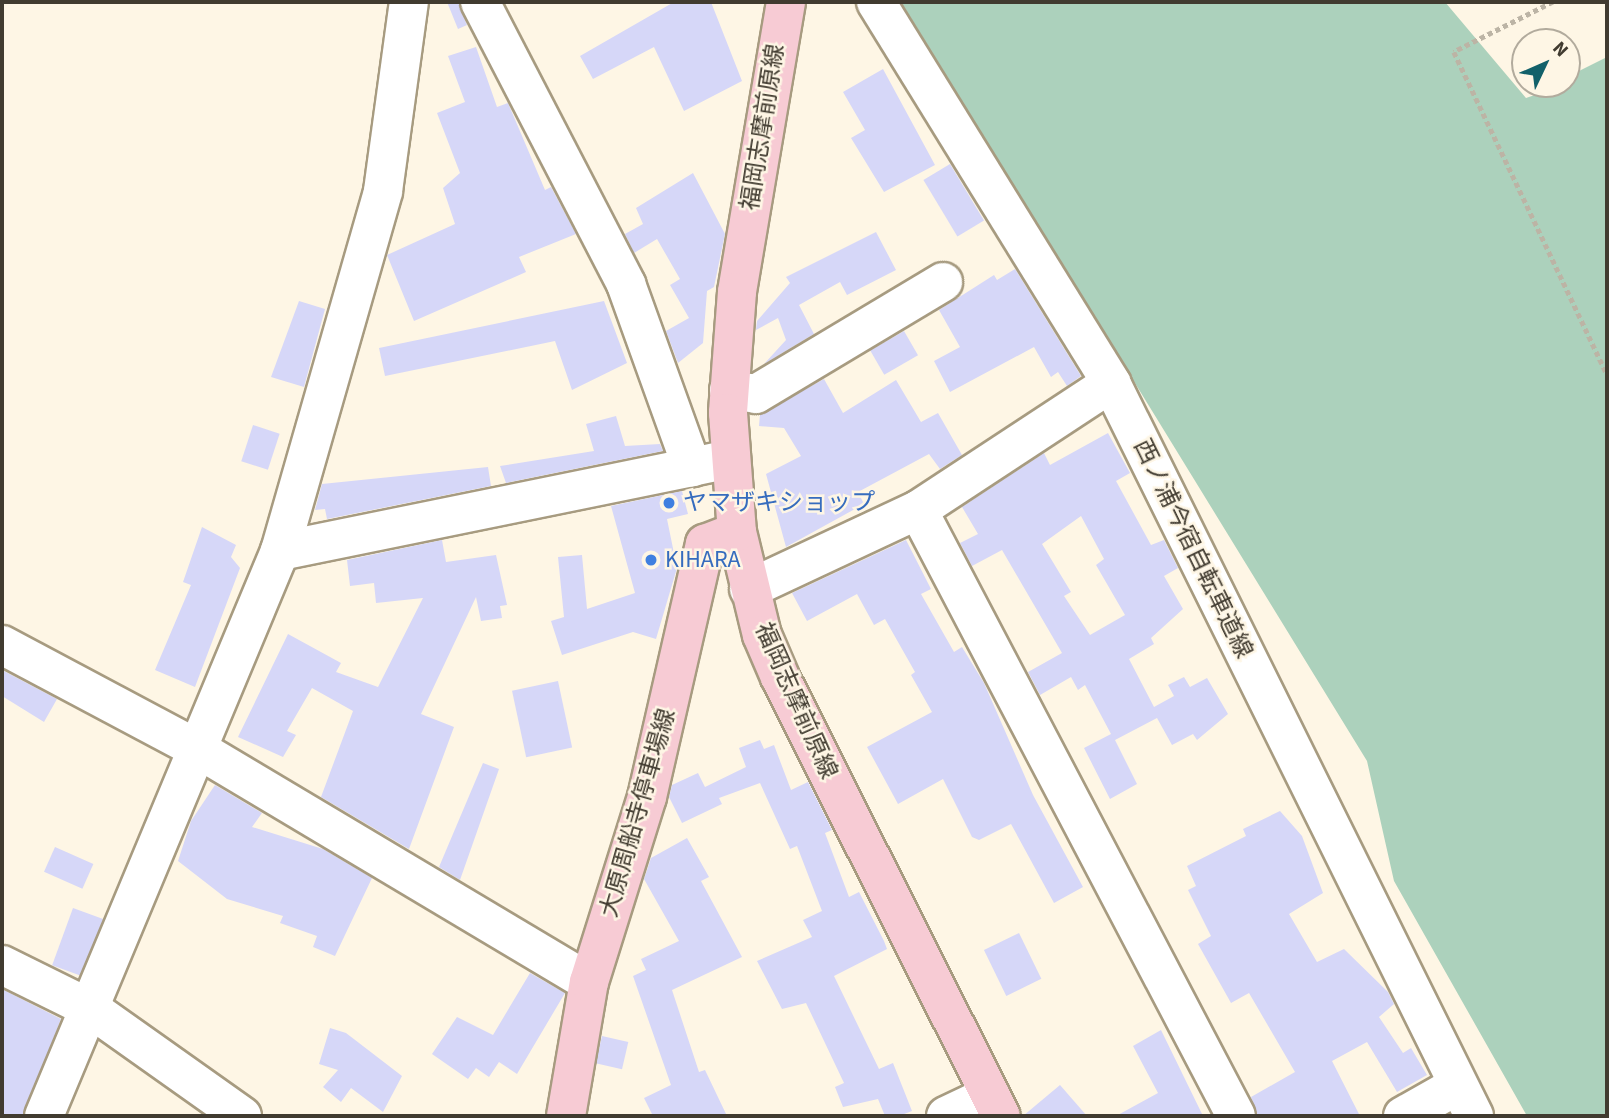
<!DOCTYPE html>
<html>
<head>
<meta charset="utf-8">
<style>
	body { margin:0 }
	#map { position:relative; width:1609px; height:1118px; overflow:hidden; background:#fef6e5; font-family:"Source Sans 3","Noto Sans JP",sans-serif }
	div>[style] { position:absolute }
	[style*='--x'] { left:calc(var(--x)*1px); top:calc(var(--y)*1px); width:calc(var(--w)*1px); rotate:calc(var(--a)*1deg) }
	.green>* { inset:0; background:#acd1bc }
	.building>* { inset:0; background:#d6d7f8; transform-origin:0 0 }
	.path>* { height:4.5px; margin-top:-2.25px; transform-origin:0; background:repeating-linear-gradient(90deg,#bcb4a5 0 5px,transparent 0 8.5px) }
	.roads { filter:drop-shadow(2px 0 #a79b80) drop-shadow(-2px 0 #a79b80) drop-shadow(0 2px #a79b80) drop-shadow(0 -2px #a79b80) }
	.minor>* { height:38px; margin:-19px; padding:0 19px; transform-origin:19px; border-radius:19px; background:#fff }
	.major>* { height:38px; margin:-19px; padding:0 19px; transform-origin:19px; border-radius:19px; background:#f7cbd4 }
	.dots>* { width:19px; height:19px; translate:-50% -50%; box-sizing:border-box; border:4px solid #fef6e5; border-radius:50% }
	span { translate:-50% -50%; white-space:nowrap; text-align:center; line-height:1.15; -webkit-text-stroke:5px #fef6e5; paint-order:stroke }
	.street-label { font-size:24px; color:#413b30 }
	.shop-label { font-size:24px; color:#366cbe }
	.left { translate:0 -50%; text-align:left }
	.frame { position:absolute; inset:0; border:4px solid #413b30; pointer-events:none }
	.north { position:absolute; left:1511px; top:28px; width:70px; height:70px; box-sizing:border-box; background:#fef6e5; border:2px solid #b2ab9d; border-radius:50%; rotate:46deg; font-size:19px; font-weight:700; line-height:28px; text-align:center; color:#413b30 }
	.north::after { content:''; display:block; margin:auto; width:24px; height:32px; background:#12616a; clip-path:polygon(50% 0,100% 100%,50% 72%,0 100%) }
</style>
</head>
<body>
<div id="map">
	<div class="green">
		<div style="clip-path:polygon(901px 2px,1445px 2px,1526px 98px,1567px 84px,1567px 77px,1607px 57px,1607px 1116px,1527px 1116px,1394px 881px,1367px 761px)"></div>
	</div>
	<div class="building">
		<div style="clip-path:polygon(447px 2px,458px 2px,467px 25px,458px 29px)"></div>
		<div style="clip-path:polygon(674px 2px,711px 2px,742px 81px,684px 111px,654px 47px,593px 79px,580px 56px)"></div>
		<div style="clip-path:polygon(476px 47px,497px 107px,508px 103px,545px 190px,551px 187px,576px 234px,519px 257px,526px 272px,414px 321px,387px 255px,455px 224px,443px 188px,460px 173px,437px 113px,465px 102px,448px 56px)"></div>
		<div style="clip-path:polygon(883px 69px,935px 165px,884px 192px,851px 138px,865px 130px,843px 92px)"></div>
		<div style="left:950px;top:164px;width:66px;height:31px;rotate:59deg"></div>
		<div style="clip-path:polygon(693px 173px,725px 234px,714px 287px,707px 291px,703px 343px,678px 363px,666px 331px,689px 318px,670px 285px,680px 279px,657px 239px,634px 253px,625px 234px,643px 224px,636px 208px)"></div>
		<div style="clip-path:polygon(876px 232px,896px 270px,847px 295px,840px 282px,799px 305px,814px 334px,764px 364px,786px 340px,778px 318px,756px 330px,757px 321px,790px 283px,786px 277px)"></div>
		<div style="clip-path:polygon(1015px 269px,1081px 376px,1067px 386px,1058px 372px,1051px 377px,1034px 347px,950px 392px,934px 361px,960px 347px,939px 310px,994px 275px,997px 280px)"></div>
		<div style="clip-path:polygon(299px 301px,325px 309px,304px 387px,271px 377px)"></div>
		<div style="clip-path:polygon(604px 301px,627px 363px,572px 390px,555px 341px,385px 376px,379px 348px)"></div>
		<div style="left:904px;top:331px;width:28px;height:39px;rotate:60deg"></div>
		<div style="clip-path:polygon(824px 379px,843px 413px,896px 380px,921px 422px,938px 413px,962px 455px,940px 469px,929px 454px,858px 492px,864px 504px,786px 547px,766px 474px,801px 456px,784px 428px,759px 426px,760px 414px)"></div>
		<div style="clip-path:polygon(616px 416px,625px 446px,660px 444px,663px 451px,506px 483px,500px 466px,594px 451px,586px 424px)"></div>
		<div style="left:253px;top:425px;width:28px;height:38px;rotate:18deg"></div>
		<div style="clip-path:polygon(evenodd,1108px 433px,1130px 473px,1116px 481px,1151px 545px,1164px 540px,1178px 568px,1164px 576px,1183px 609px,1151px 638px,1154px 644px,1129px 659px,1154px 707px,1174px 696px,1168px 685px,1184px 677px,1190px 687px,1207px 678px,1228px 714px,1197px 740px,1193px 734px,1172px 745px,1157px 718px,1115px 740px,1137px 784px,1110px 799px,1084px 748px,1111px 734px,1085px 685px,1078px 690px,1071px 677px,1040px 695px,1028px 672px,1062px 653px,1002px 550px,972px 566px,960px 543px,978px 534px,962px 507px,1044px 453px,1050px 465px,1108px 433px,1081px 516px,1104px 559px,1096px 565px,1125px 615px,1090px 635px,1064px 596px,1071px 592px,1042px 544px,1081px 516px)"></div>
		<div style="clip-path:polygon(488px 467px,491px 486px,327px 519px,325px 509px,315px 510px,322px 484px)"></div>
		<div style="clip-path:polygon(682px 491px,688px 514px,667px 519px,677px 568px,656px 639px,633px 632px,562px 655px,551px 621px,564px 617px,558px 557px,582px 555px,587px 609px,635px 593px,611px 506px)"></div>
		<div style="clip-path:polygon(202px 527px,236px 545px,231px 557px,240px 568px,195px 687px,155px 670px,191px 585px,183px 582px)"></div>
		<div style="clip-path:polygon(442px 540px,446px 562px,496px 555px,507px 605px,500px 606px,502px 618px,481px 621px,476px 597px,421px 714px,454px 727px,409px 849px,321px 797px,353px 711px,312px 688px,287px 731px,296px 735px,283px 757px,238px 737px,288px 634px,341px 663px,336px 672px,378px 687px,423px 598px,376px 603px,374px 583px,350px 586px,347px 560px)"></div>
		<div style="clip-path:polygon(906px 540px,931px 589px,921px 594px,954px 652px,962px 647px,984px 683px,1033px 795px,1083px 887px,1054px 903px,1011px 824px,979px 840px,972px 837px,943px 779px,898px 804px,867px 747px,932px 712px,911px 675px,915px 672px,885px 619px,874px 625px,857px 594px,807px 621px,792px 593px)"></div>
		<div style="clip-path:polygon(2px 670px,57px 699px,44px 722px,2px 696px)"></div>
		<div style="left:558px;top:681px;width:68px;height:47px;rotate:78deg"></div>
		<div style="clip-path:polygon(760px 740px,764px 749px,774px 745px,791px 790px,808px 782px,832px 830px,825px 833px,849px 897px,859px 892px,884px 941px,887px 949px,834px 976px,879px 1069px,893px 1063px,912px 1111px,899px 1116px,885px 1116px,878px 1099px,843px 1107px,835px 1087px,844px 1083px,806px 1003px,782px 1009px,757px 961px,812px 937px,803px 920px,822px 911px,797px 846px,790px 849px,760px 783px,719px 798px,722px 804px,682px 823px,669px 797px,672px 785px,698px 773px,705px 787px,746px 767px,739px 748px)"></div>
		<div style="clip-path:polygon(483px 763px,499px 769px,460px 880px,439px 867px)"></div>
		<div style="clip-path:polygon(215px 785px,262px 813px,252px 827px,323px 849px,372px 878px,335px 956px,313px 947px,317px 936px,280px 923px,283px 916px,227px 899px,178px 861px,191px 821px)"></div>
		<div style="clip-path:polygon(1280px 811px,1302px 836px,1323px 893px,1289px 914px,1317px 962px,1344px 949px,1388px 992px,1394px 1004px,1379px 1017px,1403px 1053px,1411px 1048px,1427px 1075px,1397px 1092px,1367px 1042px,1332px 1061px,1360px 1116px,1258px 1116px,1251px 1097px,1295px 1072px,1249px 993px,1231px 1003px,1198px 944px,1211px 936px,1188px 890px,1196px 886px,1187px 866px,1246px 836px,1243px 829px)"></div>
		<div style="clip-path:polygon(687px 838px,709px 877px,701px 881px,742px 957px,672px 990px,699px 1072px,705px 1070px,727px 1116px,653px 1116px,644px 1098px,671px 1085px,633px 976px,646px 970px,641px 959px,679px 941px,644px 879px,651px 858px)"></div>
		<div style="left:55px;top:847px;width:42px;height:27px;rotate:24deg"></div>
		<div style="left:73px;top:908px;width:32px;height:61px;rotate:20deg"></div>
		<div style="left:1019px;top:933px;width:51px;height:39px;rotate:64deg"></div>
		<div style="clip-path:polygon(530px 973px,565px 993px,517px 1074px,499px 1062px,489px 1077px,476px 1068px,468px 1079px,432px 1054px,457px 1017px,493px 1035px)"></div>
		<div style="clip-path:polygon(2px 989px,61px 1019px,23px 1116px,2px 1116px)"></div>
		<div style="clip-path:polygon(330px 1028px,346px 1033px,402px 1076px,383px 1112px,351px 1088px,341px 1102px,323px 1087px,338px 1070px,319px 1064px)"></div>
		<div style="clip-path:polygon(1161px 1030px,1203px 1116px,1116px 1116px,1158px 1093px,1133px 1046px)"></div>
		<div style="left:602px;top:1036px;width:27px;height:28px;rotate:13deg"></div>
		<div style="clip-path:polygon(1060px 1085px,1087px 1116px,1023px 1116px)"></div>
	</div>
	<div class="path">
		<div style="--x:1553;--y:2;--w:111;--a:153.2"></div>
		<div style="--x:1454;--y:52;--w:357;--a:64.6"></div>
	</div>
	<div class="roads">
		<div class="minor">
			<div style="--x:480;--y:2;--w:318;--a:62.6"></div>
			<div style="--x:626;--y:284;--w:195;--a:70.2"></div>
			<div style="--x:692;--y:467;--w:39;--a:-12"></div>
			<div style="--x:876;--y:2;--w:448;--a:58.3"></div>
			<div style="--x:1111;--y:383;--w:818;--a:63.65"></div>
			<div style="--x:729;--y:390;--w:27;--a:8"></div>
			<div style="--x:756;--y:394;--w:218;--a:-30.9"></div>
			<div style="--x:918;--y:510;--w:684;--a:62.31"></div>
			<div style="--x:280;--y:551;--w:420;--a:-11.5"></div>
			<div style="--x:749;--y:589;--w:187;--a:-25.1"></div>
			<div style="--x:918;--y:510;--w:231;--a:-33.3"></div>
			<div style="--x:2;--y:645;--w:220;--a:28"></div>
			<div style="--x:196;--y:748;--w:457;--a:30.8"></div>
			<div style="--x:2;--y:965;--w:99;--a:26.3"></div>
			<div style="--x:91;--y:1009;--w:185;--a:35.3"></div>
			<div style="--x:44;--y:1116;--w:612;--a:-67.33"></div>
			<div style="--x:280;--y:551;--w:374;--a:-74"></div>
			<div style="--x:383;--y:191;--w:191;--a:-82.2"></div>
			<div style="--x:946;--y:1116;--w:49;--a:-25.5"></div>
			<div style="--x:1403;--y:1116;--w:63;--a:-29.4"></div>
		</div>
		<div class="major">
			<div style="--x:786;--y:2;--w:294;--a:99.6"></div>
			<div style="--x:737;--y:292;--w:121;--a:94.3"></div>
			<div style="--x:728;--y:413;--w:119;--a:85.7"></div>
			<div style="--x:737;--y:532;--w:106;--a:76.4"></div>
			<div style="--x:762;--y:635;--w:46;--a:66.8"></div>
			<div style="--x:780;--y:677;--w:491;--a:63.3"></div>
			<div style="--x:566;--y:1116;--w:136;--a:-80.3"></div>
			<div style="--x:589;--y:982;--w:194;--a:-72.6"></div>
			<div style="--x:647;--y:797;--w:260;--a:-77.1"></div>
			<div style="--x:705;--y:544;--w:34;--a:-21"></div>
		</div>
	</div>
	<div class="dots">
		<div style="left:669px;top:503px;background:#3f7fe0"></div>
		<div style="left:651px;top:560px;background:#3f7fe0"></div>
	</div>
	<div class="street-label">
		<span style="left:763px;top:127px;rotate:-81deg">福岡志摩前原線</span>
		<span style="left:1193px;top:549px;rotate:64deg">西ノ浦今宿自転車道線</span>
		<span style="left:796px;top:701px;rotate:66deg">福岡志摩前原線</span>
		<span style="left:638px;top:813px;rotate:-74deg">大原周船寺停車場線</span>
	</div>
	<div class="shop-label">
		<span class="left" style="left:683px;top:503px">ヤマザキショップ</span>
		<span class="left" style="left:665px;top:560px">KIHARA</span>
	</div>
	<div class="frame"></div>
	<div class="north">N</div>
</div>
</body>
</html>
